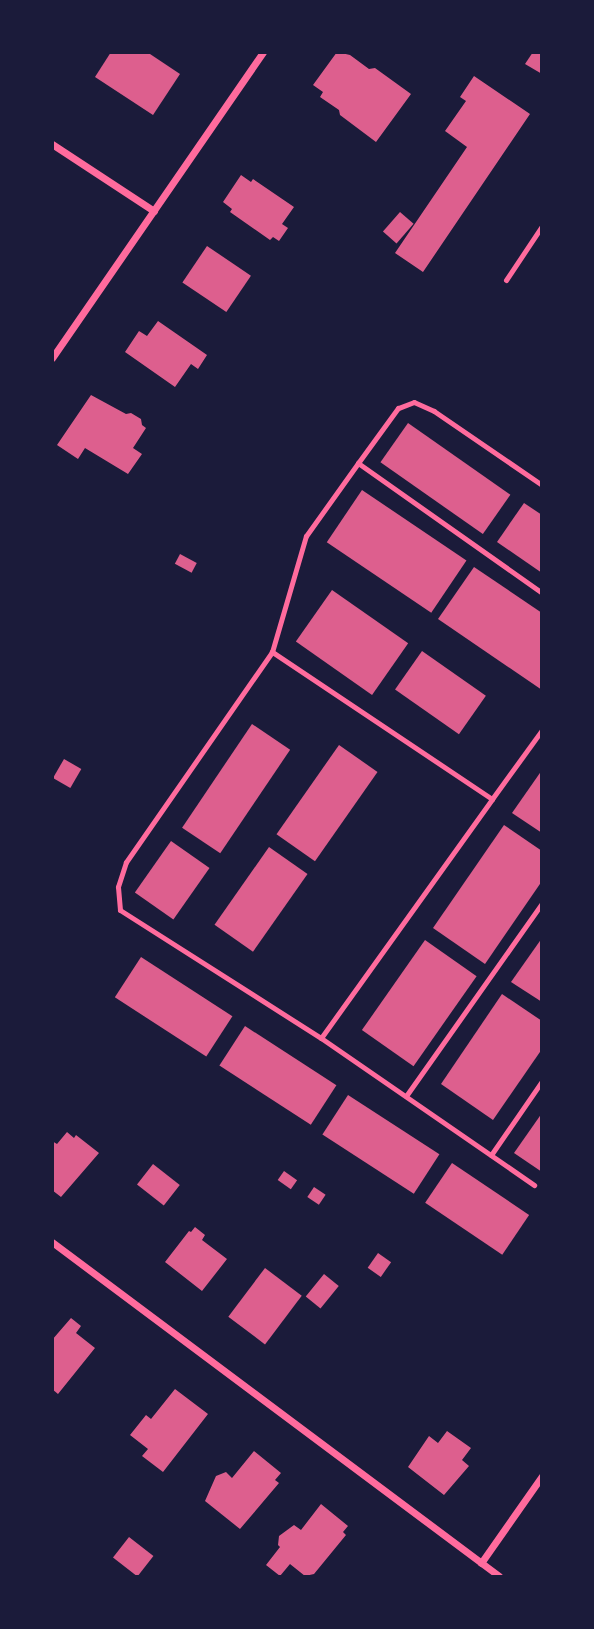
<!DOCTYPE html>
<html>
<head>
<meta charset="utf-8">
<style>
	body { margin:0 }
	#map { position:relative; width:594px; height:1629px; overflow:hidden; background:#1b1b3a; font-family:Lato,sans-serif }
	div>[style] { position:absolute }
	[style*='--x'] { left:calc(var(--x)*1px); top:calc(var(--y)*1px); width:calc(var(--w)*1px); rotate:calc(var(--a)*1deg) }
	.building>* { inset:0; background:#dd5f8e; transform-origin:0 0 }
	.service>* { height:5px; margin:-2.5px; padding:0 2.5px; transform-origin:2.5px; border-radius:2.5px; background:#ff6b9d }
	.minor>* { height:7px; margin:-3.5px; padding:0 3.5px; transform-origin:3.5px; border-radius:3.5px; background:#ff6b9d }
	span { translate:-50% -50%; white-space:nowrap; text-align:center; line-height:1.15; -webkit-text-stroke:5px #1b1b3a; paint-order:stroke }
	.frame { position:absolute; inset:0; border:54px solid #1b1b3a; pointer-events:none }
</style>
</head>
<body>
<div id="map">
	<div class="building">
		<div style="clip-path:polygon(111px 52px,147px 52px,180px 74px,153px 115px,95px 77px)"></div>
		<div style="clip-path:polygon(337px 52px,350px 55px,369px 69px,375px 68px,411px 94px,376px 142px,340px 115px,339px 110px,320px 97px,323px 92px,313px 85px)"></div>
		<div style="clip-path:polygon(533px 52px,542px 52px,542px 74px,525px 64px)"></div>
		<div style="clip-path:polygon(474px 76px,530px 114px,423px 272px,395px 253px,467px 147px,445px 131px,466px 101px,460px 97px)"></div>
		<div style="clip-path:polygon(241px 175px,251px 182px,253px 179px,294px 207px,282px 224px,288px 228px,279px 241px,273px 237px,270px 240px,230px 212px,232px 209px,223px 202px)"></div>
		<div style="left:400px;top:212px;width:18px;height:26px;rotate:41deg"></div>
		<div style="left:207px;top:246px;width:53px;height:44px;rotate:34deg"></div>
		<div style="clip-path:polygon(158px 321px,207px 355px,198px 369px,191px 364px,175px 387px,125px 352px,139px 331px,147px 336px)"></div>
		<div style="clip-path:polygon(91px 395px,126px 414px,131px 413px,141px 419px,142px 425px,146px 428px,133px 448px,142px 454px,128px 474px,85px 448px,78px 459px,57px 445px)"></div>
		<div style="left:408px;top:423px;width:125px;height:48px;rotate:35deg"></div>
		<div style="left:362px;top:490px;width:126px;height:63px;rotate:34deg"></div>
		<div style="clip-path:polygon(524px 503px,542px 515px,542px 573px,497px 542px)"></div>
		<div style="left:180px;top:554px;width:19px;height:11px;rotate:28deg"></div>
		<div style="clip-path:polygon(474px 567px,542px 613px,542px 690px,438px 619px)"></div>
		<div style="left:332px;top:590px;width:93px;height:63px;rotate:35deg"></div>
		<div style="left:422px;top:651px;width:78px;height:47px;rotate:35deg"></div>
		<div style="left:252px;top:724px;width:46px;height:125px;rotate:34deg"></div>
		<div style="left:339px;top:745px;width:47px;height:109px;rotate:35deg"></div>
		<div style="left:64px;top:759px;width:20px;height:22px;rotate:30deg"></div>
		<div style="clip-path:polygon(542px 770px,542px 833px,512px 813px)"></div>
		<div style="clip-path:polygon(504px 825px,542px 851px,542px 881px,485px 964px,433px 928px)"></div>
		<div style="left:171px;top:841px;width:47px;height:63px;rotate:35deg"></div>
		<div style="left:269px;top:847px;width:47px;height:95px;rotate:35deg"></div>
		<div style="clip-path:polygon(542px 938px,542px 1002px,511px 982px)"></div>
		<div style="left:425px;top:940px;width:63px;height:110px;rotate:35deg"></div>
		<div style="left:141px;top:957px;width:109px;height:48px;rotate:33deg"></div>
		<div style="clip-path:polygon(502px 994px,542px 1021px,542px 1049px,493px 1120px,441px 1084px)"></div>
		<div style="left:245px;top:1026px;width:109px;height:47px;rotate:33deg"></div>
		<div style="left:348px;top:1095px;width:109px;height:47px;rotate:33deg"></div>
		<div style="clip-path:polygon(542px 1113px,542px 1172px,514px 1153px)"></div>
		<div style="clip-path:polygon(67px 1132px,74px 1138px,76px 1135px,99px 1153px,61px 1197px,52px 1190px,52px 1141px,57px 1144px)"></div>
		<div style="left:452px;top:1163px;width:93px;height:48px;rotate:34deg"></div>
		<div style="left:153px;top:1164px;width:34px;height:26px;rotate:38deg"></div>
		<div style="left:284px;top:1171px;width:16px;height:11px;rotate:35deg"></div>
		<div style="left:314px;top:1187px;width:14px;height:12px;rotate:34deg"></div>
		<div style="clip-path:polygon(195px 1227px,205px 1235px,202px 1240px,227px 1259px,202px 1291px,165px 1262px,189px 1231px,191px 1232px)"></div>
		<div style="left:378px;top:1253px;width:16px;height:18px;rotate:35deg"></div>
		<div style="left:265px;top:1268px;width:46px;height:61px;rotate:37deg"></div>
		<div style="left:324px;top:1274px;width:19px;height:29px;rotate:39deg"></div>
		<div style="clip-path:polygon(71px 1318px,81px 1326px,76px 1333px,95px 1348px,58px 1394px,52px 1389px,52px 1340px)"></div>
		<div style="clip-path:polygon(175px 1389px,208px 1414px,163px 1472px,142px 1456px,148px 1449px,130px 1435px,146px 1415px,151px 1419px)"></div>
		<div style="clip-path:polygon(447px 1431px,471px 1448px,462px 1460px,469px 1466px,444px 1495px,408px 1467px,429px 1436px,438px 1443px)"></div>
		<div style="clip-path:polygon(254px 1451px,281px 1473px,275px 1480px,279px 1483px,240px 1529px,205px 1501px,216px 1476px,226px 1472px,232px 1478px)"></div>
		<div style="clip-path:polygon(321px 1504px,348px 1526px,343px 1532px,346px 1535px,314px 1574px,305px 1576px,290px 1564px,280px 1576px,266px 1565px,280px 1547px,278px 1545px,279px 1536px,294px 1525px,301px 1530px)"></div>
		<div style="left:129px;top:1537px;width:31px;height:26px;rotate:38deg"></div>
	</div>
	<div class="service">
		<div style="--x:506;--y:280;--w:65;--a:-56.3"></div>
		<div style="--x:542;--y:485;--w:131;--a:-145.6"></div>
		<div style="--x:434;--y:411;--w:22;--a:-156"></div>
		<div style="--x:414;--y:402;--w:17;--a:159"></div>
		<div style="--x:398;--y:408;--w:68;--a:126"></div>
		<div style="--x:358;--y:463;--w:225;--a:35.2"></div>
		<div style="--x:272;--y:652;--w:121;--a:-73.7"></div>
		<div style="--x:306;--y:536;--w:90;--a:-54.5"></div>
		<div style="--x:492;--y:799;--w:265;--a:-146.2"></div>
		<div style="--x:272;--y:652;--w:256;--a:124.8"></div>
		<div style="--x:126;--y:862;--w:26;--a:108"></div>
		<div style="--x:118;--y:887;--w:23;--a:85"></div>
		<div style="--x:120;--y:910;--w:238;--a:32.5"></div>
		<div style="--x:321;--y:1038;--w:294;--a:-54.4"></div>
		<div style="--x:492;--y:799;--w:85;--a:-54.1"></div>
		<div style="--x:321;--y:1038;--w:259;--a:34.6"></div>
		<div style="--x:406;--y:1096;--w:236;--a:-54.8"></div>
		<div style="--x:491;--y:1155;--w:90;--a:-55.4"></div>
	</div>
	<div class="minor">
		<div style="--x:52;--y:144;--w:122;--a:33.3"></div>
		<div style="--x:52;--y:358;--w:372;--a:-55.4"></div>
		<div style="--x:52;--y:1242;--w:558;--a:36.77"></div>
		<div style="--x:481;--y:1563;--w:106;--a:-55"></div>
	</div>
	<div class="frame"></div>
</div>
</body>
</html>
